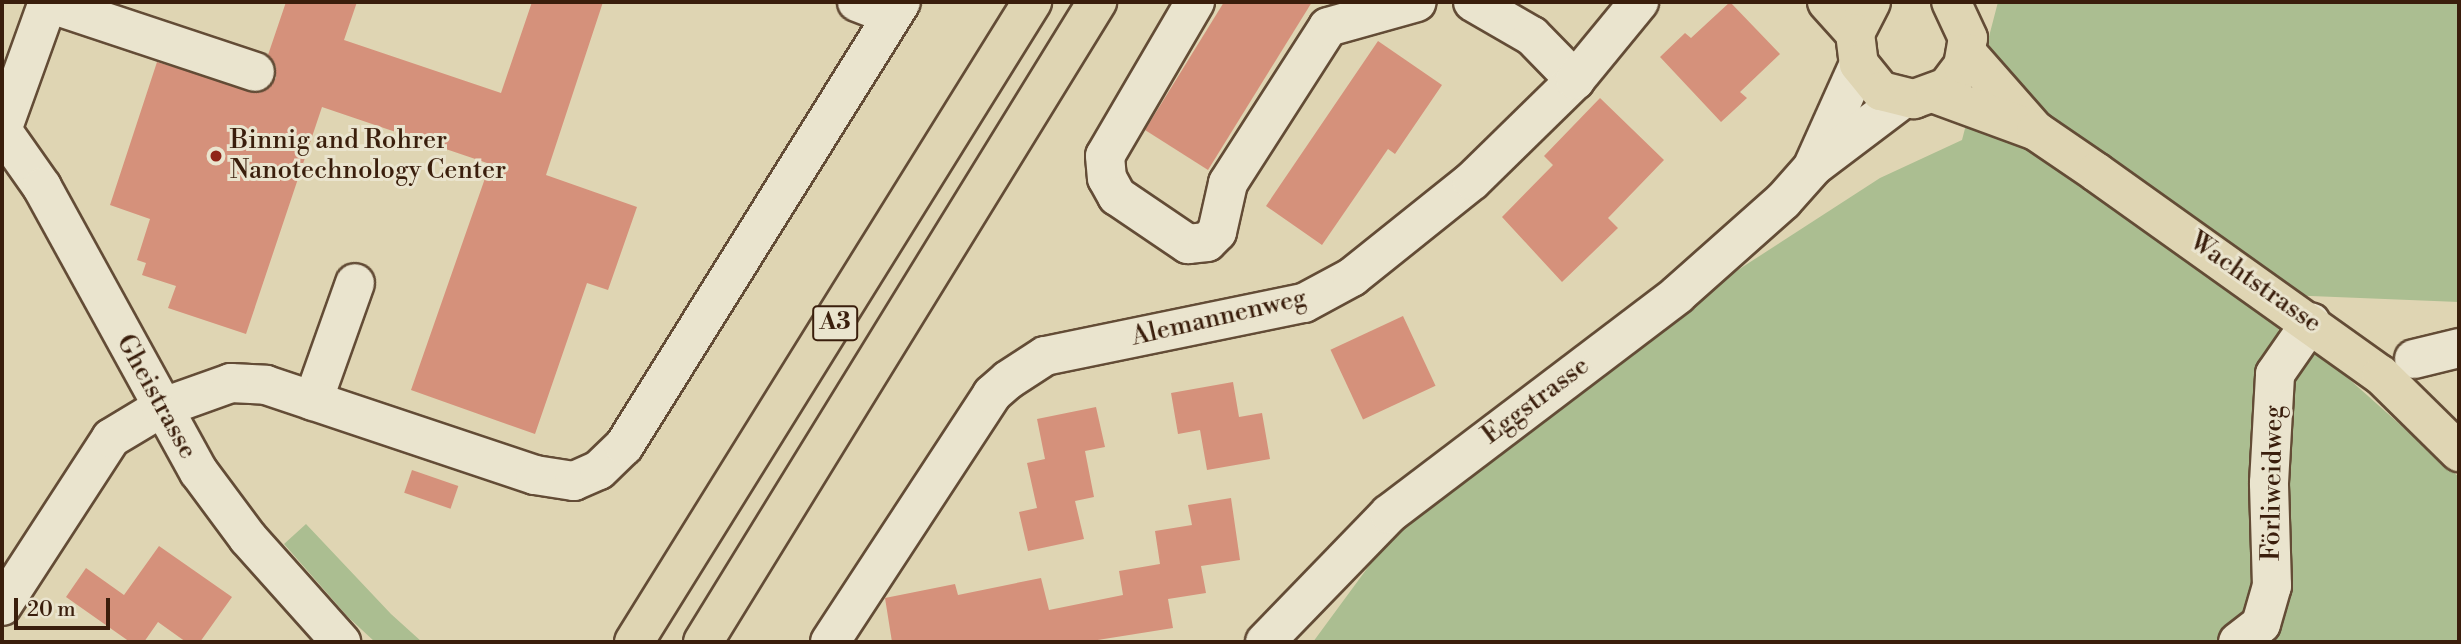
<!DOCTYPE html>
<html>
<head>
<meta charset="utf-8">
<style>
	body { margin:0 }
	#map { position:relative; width:2461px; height:644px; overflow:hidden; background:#dfd5b3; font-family:"Libre Bodoni",serif }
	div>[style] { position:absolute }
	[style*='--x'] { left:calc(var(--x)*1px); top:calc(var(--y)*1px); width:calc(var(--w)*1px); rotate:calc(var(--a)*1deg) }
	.green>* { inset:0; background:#abbe91 }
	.building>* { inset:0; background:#d5917b; transform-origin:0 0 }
	.roads { filter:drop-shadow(2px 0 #634c36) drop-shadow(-2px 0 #634c36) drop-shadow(0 2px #634c36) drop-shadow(0 -2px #634c36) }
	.minor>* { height:38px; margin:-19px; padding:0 19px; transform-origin:19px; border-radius:19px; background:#eae4ce }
	.major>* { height:38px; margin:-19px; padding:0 19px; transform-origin:19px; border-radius:19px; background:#dfd5b3 }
	.highway>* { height:38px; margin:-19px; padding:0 19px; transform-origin:19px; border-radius:19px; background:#dfd5b3 }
	.dots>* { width:19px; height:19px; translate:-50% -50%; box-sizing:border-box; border:4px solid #eae4ce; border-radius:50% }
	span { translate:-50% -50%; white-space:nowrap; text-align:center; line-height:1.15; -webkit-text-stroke:6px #eae4ce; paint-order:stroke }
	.shield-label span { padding:2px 5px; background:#eae4ce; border:2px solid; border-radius:5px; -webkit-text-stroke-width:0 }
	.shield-label { font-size:24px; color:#3a1e0c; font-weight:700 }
	.poi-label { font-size:26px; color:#3a1e0c }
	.left { translate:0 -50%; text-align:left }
	.street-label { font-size:26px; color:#3a1e0c }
	.frame { position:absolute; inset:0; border:4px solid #3a1e0c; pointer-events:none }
	.scale { position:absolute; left:14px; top:598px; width:96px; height:32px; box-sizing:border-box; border:4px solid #3a1e0c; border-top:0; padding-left:9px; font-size:21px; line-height:24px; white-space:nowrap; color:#3a1e0c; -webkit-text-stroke:5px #eae4ce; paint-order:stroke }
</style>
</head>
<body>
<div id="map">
	<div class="green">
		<div style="clip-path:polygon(1998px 2px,2459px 2px,2459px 302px,2285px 295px,2277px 339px,2322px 355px,2459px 477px,2459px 642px,1313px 642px,1449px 457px,1880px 178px,1962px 140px)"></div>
		<div style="clip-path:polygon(306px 524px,391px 614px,422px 642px,375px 642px,348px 617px,284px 544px)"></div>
	</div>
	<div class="building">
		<div style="clip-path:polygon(286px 2px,357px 2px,344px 40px,501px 93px,532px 2px,603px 2px,546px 175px,637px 207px,608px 290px,587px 283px,535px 434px,411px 390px,490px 164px,322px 107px,246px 334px,168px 308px,176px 286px,142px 275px,146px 263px,137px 260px,150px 219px,110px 205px,157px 62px,260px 93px,276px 78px,276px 67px,268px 55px)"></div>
		<div style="clip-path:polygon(1224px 2px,1312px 2px,1208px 170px,1145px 130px)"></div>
		<div style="clip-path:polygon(1730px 2px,1780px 54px,1740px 92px,1747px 98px,1721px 122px,1660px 57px,1685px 33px,1691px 38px)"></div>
		<div style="clip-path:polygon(1378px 41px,1442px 85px,1395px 154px,1388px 149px,1322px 245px,1266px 206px)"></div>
		<div style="clip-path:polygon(1600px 98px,1664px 160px,1608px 218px,1618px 228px,1562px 282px,1502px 217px,1553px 165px,1544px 156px)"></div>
		<div style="left:1403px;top:316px;width:77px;height:80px;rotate:65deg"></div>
		<div style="clip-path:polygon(1233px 382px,1239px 417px,1262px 413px,1270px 459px,1207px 470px,1200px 430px,1178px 434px,1171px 393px)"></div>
		<div style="clip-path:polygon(1096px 407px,1105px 447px,1085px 451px,1094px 497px,1075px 501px,1084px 539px,1028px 551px,1019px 512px,1037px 508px,1027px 463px,1045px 459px,1037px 419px)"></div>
		<div style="left:412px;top:470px;width:49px;height:24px;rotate:19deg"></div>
		<div style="clip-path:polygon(1231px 498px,1240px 560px,1201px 566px,1206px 593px,1168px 599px,1173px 628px,1085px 642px,892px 642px,885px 598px,955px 584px,958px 595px,1041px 578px,1049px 610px,1123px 595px,1119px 571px,1160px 564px,1155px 531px,1192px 525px,1188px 505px)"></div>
		<div style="clip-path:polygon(159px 546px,232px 597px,200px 642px,186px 642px,158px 622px,144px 642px,130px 642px,66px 597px,86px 568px,124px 595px)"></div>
	</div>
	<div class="roads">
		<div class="minor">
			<div style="--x:857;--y:2;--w:36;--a:21"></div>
			<div style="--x:1195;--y:2;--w:178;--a:120.3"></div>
			<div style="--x:1105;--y:156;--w:22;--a:85"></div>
			<div style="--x:1107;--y:178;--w:21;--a:61"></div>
			<div style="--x:1117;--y:196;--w:86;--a:34.1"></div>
			<div style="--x:1188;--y:244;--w:19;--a:-6"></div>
			<div style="--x:1207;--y:242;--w:14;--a:-45"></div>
			<div style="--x:1217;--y:232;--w:50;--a:-77.3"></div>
			<div style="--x:1228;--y:183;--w:185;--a:-57.3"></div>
			<div style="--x:1328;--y:27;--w:92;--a:-15.7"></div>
			<div style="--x:1473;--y:2;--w:68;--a:30"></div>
			<div style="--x:1532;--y:36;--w:62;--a:45.7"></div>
			<div style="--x:48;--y:3;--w:218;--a:18.4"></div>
			<div style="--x:2;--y:130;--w:70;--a:54.9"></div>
			<div style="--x:42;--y:187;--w:325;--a:61.2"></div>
			<div style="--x:199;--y:472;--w:82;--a:53.4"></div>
			<div style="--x:248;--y:538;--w:140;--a:48.2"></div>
			<div style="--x:2;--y:130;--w:136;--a:-70.2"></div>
			<div style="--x:1814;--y:164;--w:110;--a:-65.8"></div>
			<div style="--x:2414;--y:359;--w:46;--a:-13.7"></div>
			<div style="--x:313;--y:401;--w:125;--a:-70.4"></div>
			<div style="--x:2;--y:606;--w:200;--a:-57"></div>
			<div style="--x:111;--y:438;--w:58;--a:-31"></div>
			<div style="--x:161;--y:408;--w:74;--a:-19.7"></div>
			<div style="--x:231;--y:383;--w:35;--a:3"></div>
			<div style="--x:266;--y:385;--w:284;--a:18.5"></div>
			<div style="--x:535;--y:475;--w:39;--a:9"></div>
			<div style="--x:574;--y:481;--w:27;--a:-24"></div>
			<div style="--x:599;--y:470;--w:35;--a:-44"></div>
			<div style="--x:624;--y:446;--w:523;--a:-58.04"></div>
			<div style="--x:830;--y:642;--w:296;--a:-56.8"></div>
			<div style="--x:992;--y:394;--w:21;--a:-41"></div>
			<div style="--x:1008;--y:380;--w:44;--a:-33"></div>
			<div style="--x:1045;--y:356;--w:264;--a:-11.6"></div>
			<div style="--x:1304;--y:303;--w:55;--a:-28.4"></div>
			<div style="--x:1352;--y:277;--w:154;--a:-38.7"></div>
			<div style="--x:1472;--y:181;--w:144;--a:-44.4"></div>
			<div style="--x:1575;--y:80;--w:101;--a:-50.6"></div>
			<div style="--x:1265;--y:642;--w:178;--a:-45.9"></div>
			<div style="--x:1389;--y:514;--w:362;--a:-37.2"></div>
			<div style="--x:1677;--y:295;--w:142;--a:-41.6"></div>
			<div style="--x:1783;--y:201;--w:47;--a:-48.5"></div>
			<div style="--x:1814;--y:166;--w:111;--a:-37"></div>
			<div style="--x:2238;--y:642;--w:29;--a:-38"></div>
			<div style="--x:2261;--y:624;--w:40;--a:-74"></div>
			<div style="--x:2272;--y:586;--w:103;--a:-91.7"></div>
			<div style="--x:2269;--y:483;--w:109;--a:-86.8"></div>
			<div style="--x:2275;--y:374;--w:63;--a:-55.3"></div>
		</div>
		<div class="major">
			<div style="--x:1827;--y:2;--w:42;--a:47.9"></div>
			<div style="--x:1871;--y:2;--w:35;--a:117"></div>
			<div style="--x:1855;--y:33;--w:31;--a:83"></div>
			<div style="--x:1859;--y:64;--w:35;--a:51"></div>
			<div style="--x:1881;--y:91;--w:34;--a:14"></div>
			<div style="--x:1914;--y:99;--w:35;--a:-20"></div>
			<div style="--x:1947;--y:87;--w:26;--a:-53"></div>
			<div style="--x:1963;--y:66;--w:28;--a:-80"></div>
			<div style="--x:1968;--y:38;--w:40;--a:-115"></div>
			<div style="--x:1967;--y:53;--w:98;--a:48.7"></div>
			<div style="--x:1935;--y:94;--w:108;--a:20.1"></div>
			<div style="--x:2036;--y:131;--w:73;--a:34.3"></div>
			<div style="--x:2096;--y:172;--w:350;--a:35.5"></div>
			<div style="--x:2381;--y:375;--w:110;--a:44.6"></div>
		</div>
		<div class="highway">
			<div style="--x:634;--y:642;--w:754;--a:-58.12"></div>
			<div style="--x:703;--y:642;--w:752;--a:-58.38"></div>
		</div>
	</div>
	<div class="dots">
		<div style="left:216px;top:156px;background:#8f2418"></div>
	</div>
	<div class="shield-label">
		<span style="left:835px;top:323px">A3</span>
	</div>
	<div class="poi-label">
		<span class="left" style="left:230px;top:156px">Binnig and Rohrer<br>Nanotechnology Center</span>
	</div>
	<div class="street-label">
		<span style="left:2255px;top:283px;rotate:35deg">Wachtstrasse</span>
		<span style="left:1219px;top:318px;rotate:-13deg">Alemannenweg</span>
		<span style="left:156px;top:397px;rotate:61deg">Gheistrasse</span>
		<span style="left:1536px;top:401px;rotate:-37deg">Eggstrasse</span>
		<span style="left:2273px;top:483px;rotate:-89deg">Förliweidweg</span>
	</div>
	<div class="frame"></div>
	<div class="scale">20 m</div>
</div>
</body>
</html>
